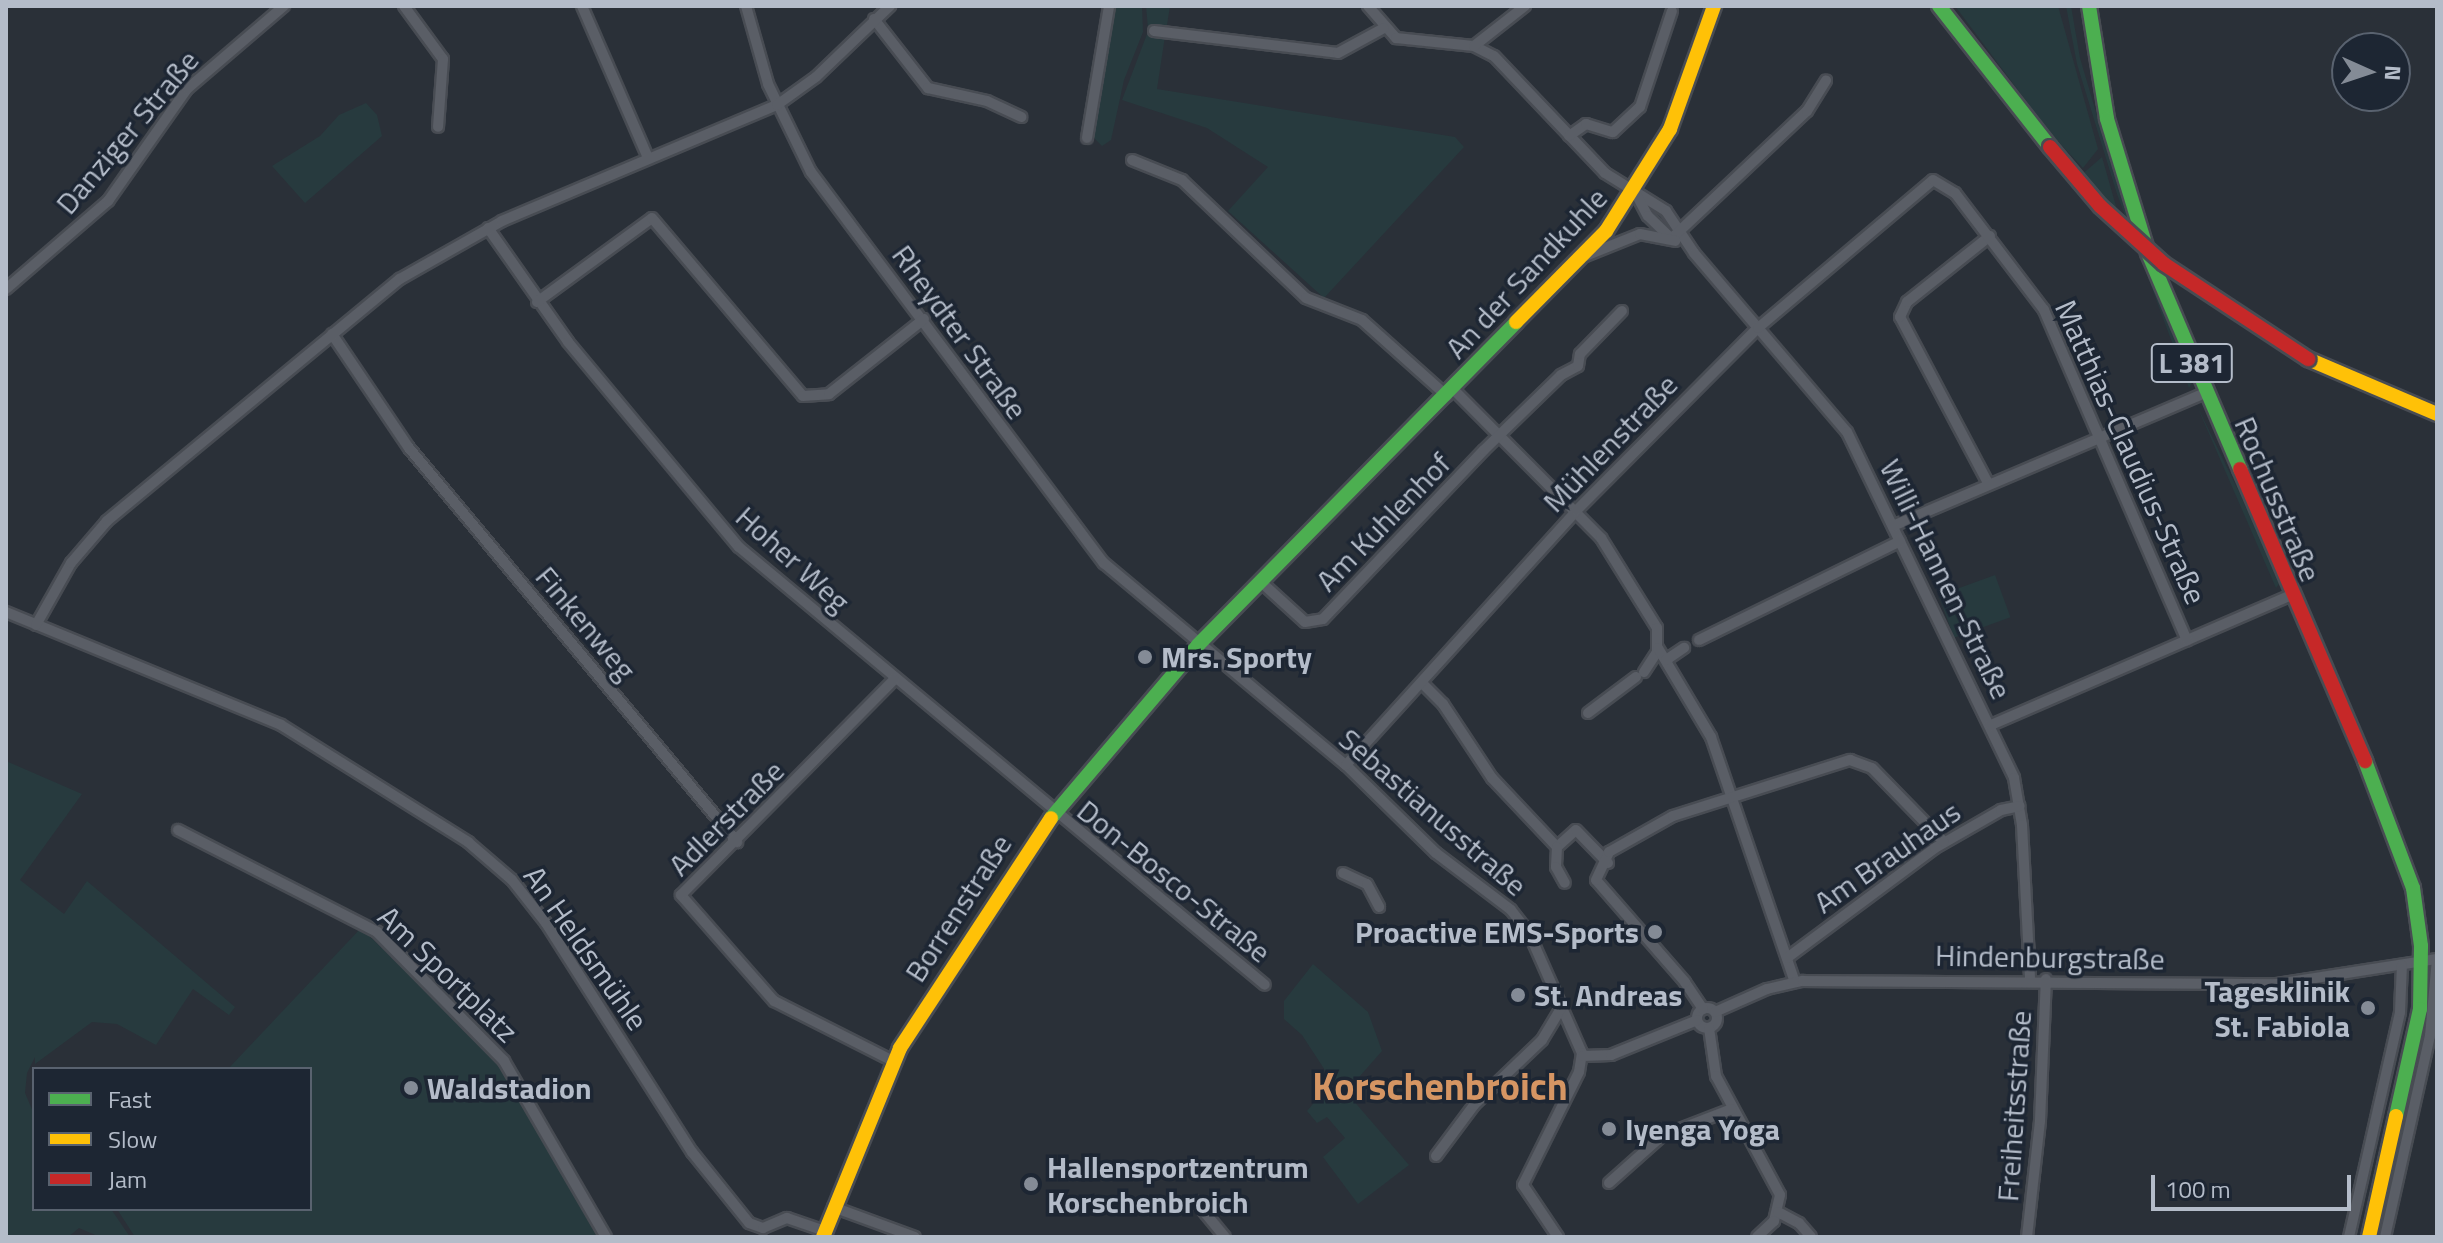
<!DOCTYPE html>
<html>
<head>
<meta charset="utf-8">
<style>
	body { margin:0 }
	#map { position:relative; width:2443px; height:1243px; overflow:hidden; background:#2a3038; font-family:"Titillium Web",sans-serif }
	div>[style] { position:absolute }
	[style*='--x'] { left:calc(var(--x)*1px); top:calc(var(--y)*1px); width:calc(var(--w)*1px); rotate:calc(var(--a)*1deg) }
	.green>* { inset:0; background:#273a3e; transform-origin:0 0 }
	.roads { filter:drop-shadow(2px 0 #484c53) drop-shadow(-2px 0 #484c53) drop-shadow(0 2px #484c53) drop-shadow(0 -2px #484c53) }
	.street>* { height:10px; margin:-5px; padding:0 5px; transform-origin:5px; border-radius:5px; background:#5a5e66 }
	.street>.ring { margin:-5px; padding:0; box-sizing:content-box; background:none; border:10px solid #5a5e66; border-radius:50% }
	.fast>* { height:14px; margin:-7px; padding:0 7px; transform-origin:7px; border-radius:7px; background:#4caf50 }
	.slow>* { height:14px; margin:-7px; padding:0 7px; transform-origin:7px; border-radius:7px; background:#ffc107 }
	.jam>* { height:14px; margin:-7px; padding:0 7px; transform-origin:7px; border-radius:7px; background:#c62828 }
	.bridges { filter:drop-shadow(2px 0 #484c53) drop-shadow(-2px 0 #484c53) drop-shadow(0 2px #484c53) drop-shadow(0 -2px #484c53) }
	.jam-bridge>* { height:14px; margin:-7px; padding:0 7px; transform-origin:7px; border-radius:7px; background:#c62828 }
	.dots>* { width:22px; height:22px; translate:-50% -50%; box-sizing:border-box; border:4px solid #1d2633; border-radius:50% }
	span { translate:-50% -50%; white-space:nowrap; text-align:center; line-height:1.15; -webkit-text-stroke:7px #1d2633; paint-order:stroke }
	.shield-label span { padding:2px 6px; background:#1d2633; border:2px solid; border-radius:6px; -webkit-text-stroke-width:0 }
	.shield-label { font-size:28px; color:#b4bcc9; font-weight:700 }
	.street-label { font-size:30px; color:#b4bcc9 }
	.poi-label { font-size:30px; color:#b4bcc9; font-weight:700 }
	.left { translate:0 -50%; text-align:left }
	.right { translate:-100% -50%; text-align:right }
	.district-label { font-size:38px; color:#d59563; font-weight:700 }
	.frame { position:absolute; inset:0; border:8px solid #b4bcc9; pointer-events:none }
	.legend { position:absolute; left:32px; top:1067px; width:280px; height:144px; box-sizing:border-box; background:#1d2633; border:2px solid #59626f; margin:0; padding:10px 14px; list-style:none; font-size:24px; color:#b4bcc9 }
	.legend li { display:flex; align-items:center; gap:16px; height:40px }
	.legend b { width:40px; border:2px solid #59626f }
	.north { position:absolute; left:2331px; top:32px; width:80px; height:80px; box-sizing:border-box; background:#1d2633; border:2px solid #59626f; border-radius:50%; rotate:93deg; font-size:22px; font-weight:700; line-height:32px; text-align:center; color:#b4bcc9 }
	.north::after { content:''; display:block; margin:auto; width:28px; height:36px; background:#848b96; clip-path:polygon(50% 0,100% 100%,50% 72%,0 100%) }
	.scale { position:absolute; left:2151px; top:1175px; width:200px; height:36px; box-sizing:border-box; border:4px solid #b4bcc9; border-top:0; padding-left:10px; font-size:24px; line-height:28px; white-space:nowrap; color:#b4bcc9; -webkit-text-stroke:6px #1d2633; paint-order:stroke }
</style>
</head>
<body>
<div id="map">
	<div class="green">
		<div style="clip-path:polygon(1113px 6px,1142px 6px,1143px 32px,1124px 80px,1111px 140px,1102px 146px,1092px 136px)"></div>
		<div style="clip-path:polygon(1146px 6px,1170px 6px,1166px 31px,1148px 28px)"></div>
		<div style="clip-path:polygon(1955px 6px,2058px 6px,2098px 149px,2083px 168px,2050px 133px)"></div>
		<div style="clip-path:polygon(2066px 6px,2071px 6px,2080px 58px,2124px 207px,2192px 382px,2189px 388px,2117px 194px,2077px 64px)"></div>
		<div style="clip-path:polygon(1147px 34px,1165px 36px,1157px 89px,1455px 137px,1464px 147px,1324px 298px,1228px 211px,1268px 167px,1207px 128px,1122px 100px)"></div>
		<div style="clip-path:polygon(366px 103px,377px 115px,382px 136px,305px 203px,272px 166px,320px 136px,339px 115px)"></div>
		<div style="clip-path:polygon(2102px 157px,2121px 224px,2079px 177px)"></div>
		<div style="clip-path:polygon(2197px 406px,2240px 494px,2279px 584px,2276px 588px)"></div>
		<div style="left:1995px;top:575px;width:45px;height:60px;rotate:70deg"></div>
		<div style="clip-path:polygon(6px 761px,82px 794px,20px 880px,64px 914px,87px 881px,235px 1007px,229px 1015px,193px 989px,156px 1045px,117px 1024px,92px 1022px,35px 1064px,35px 1057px,27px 1073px,25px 1093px,34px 1114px,34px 1209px,111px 1209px,130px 1237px,100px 1237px,79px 1228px,68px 1237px,6px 1237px)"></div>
		<div style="clip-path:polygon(361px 928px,500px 1062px,597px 1237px,135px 1237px,117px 1209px,310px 1209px,310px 1069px,228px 1069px)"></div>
		<div style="clip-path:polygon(1313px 964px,1368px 1012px,1382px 1051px,1346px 1092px,1409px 1165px,1358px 1204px,1323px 1157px,1345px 1138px,1327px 1117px,1317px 1123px,1307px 1111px,1332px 1081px,1302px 1035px,1284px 1019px,1284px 1001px)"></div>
	</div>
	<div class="roads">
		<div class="street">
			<div style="--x:404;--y:6;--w:66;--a:53.7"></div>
			<div style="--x:443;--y:59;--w:68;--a:94.2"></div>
			<div style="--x:582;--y:6;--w:166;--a:66.5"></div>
			<div style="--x:746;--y:6;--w:81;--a:74.2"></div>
			<div style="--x:768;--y:84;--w:98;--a:64"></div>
			<div style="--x:811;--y:172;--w:489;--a:53.2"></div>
			<div style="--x:1104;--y:563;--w:315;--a:39.9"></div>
			<div style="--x:1346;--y:765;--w:126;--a:44.4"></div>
			<div style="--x:1436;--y:853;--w:94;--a:37.2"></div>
			<div style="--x:1511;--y:910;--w:29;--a:52"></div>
			<div style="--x:1529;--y:933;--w:131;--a:66.2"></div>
			<div style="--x:1582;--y:1053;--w:19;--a:99"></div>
			<div style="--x:1579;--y:1072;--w:126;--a:116.4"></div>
			<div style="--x:1523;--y:1185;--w:63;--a:56.1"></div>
			<div style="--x:1368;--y:6;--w:43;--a:48.8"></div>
			<div style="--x:1396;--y:38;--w:78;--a:5.9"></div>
			<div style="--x:1474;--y:46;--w:22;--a:27"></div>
			<div style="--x:1494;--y:56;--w:161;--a:46.5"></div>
			<div style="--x:1605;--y:173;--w:72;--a:31.9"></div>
			<div style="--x:1666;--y:211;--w:50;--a:56.3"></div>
			<div style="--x:1694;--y:253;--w:235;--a:49.5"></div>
			<div style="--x:1847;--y:432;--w:384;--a:64.2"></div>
			<div style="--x:2014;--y:778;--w:48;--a:80.3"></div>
			<div style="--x:2022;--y:825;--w:154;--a:87"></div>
			<div style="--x:874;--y:19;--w:88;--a:52"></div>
			<div style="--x:928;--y:88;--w:60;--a:12.4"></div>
			<div style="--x:987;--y:101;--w:38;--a:25"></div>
			<div style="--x:1154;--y:31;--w:185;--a:6.8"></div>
			<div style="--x:1338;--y:53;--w:52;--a:-28.5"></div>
			<div style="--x:1474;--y:46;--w:65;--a:-38.1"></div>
			<div style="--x:1569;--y:136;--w:21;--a:-35"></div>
			<div style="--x:1586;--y:124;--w:28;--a:17"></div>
			<div style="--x:1613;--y:132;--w:37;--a:-43"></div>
			<div style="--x:1640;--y:107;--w:101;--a:-71.6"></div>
			<div style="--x:1087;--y:138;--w:134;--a:-80.5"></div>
			<div style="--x:1132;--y:160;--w:54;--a:21.8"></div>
			<div style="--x:1182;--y:180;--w:171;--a:43.6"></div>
			<div style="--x:1306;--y:298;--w:60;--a:21.4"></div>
			<div style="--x:1362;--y:320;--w:114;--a:41.8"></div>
			<div style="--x:1635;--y:192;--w:27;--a:62"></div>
			<div style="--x:1648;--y:216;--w:30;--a:44"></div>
			<div style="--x:488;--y:228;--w:139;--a:54.9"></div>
			<div style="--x:568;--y:342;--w:267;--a:50.2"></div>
			<div style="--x:739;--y:547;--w:684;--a:39.78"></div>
			<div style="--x:1671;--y:239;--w:187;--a:-43.3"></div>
			<div style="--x:1807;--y:111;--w:36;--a:-58"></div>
			<div style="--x:1585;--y:256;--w:59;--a:-21.8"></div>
			<div style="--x:1640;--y:234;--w:36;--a:11"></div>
			<div style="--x:6;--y:289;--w:135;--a:-40.8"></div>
			<div style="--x:108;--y:201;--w:137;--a:-54.8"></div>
			<div style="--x:187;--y:89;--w:128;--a:-40.6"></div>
			<div style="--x:537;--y:302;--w:142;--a:-36.1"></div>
			<div style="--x:652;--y:218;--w:233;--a:49.7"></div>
			<div style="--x:803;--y:396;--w:26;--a:-4"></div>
			<div style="--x:829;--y:394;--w:121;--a:-38.3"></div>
			<div style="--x:332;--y:334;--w:138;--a:56"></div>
			<div style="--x:409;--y:448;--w:513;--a:50.22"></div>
			<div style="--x:1454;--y:390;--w:209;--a:45.2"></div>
			<div style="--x:1601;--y:538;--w:106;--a:58.1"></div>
			<div style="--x:1657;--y:628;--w:24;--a:90"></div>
			<div style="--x:1657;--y:652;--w:24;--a:123"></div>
			<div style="--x:1988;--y:483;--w:188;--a:-117.9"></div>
			<div style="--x:1900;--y:317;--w:17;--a:-65"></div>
			<div style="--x:1907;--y:302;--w:106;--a:-38.5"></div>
			<div style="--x:1893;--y:526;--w:339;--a:-23.1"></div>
			<div style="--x:1261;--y:582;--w:59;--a:42.3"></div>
			<div style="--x:1305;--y:622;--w:18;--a:-9"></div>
			<div style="--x:1323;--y:619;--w:233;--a:-46.4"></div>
			<div style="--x:1484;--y:450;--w:107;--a:-44.2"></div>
			<div style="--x:1561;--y:375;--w:19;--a:-28"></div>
			<div style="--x:1578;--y:366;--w:12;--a:-81"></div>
			<div style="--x:1580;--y:354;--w:60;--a:-45.7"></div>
			<div style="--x:6;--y:612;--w:297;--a:22.3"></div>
			<div style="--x:281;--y:725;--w:221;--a:32"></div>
			<div style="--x:468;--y:842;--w:58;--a:40.8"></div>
			<div style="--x:512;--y:880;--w:55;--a:51.7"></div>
			<div style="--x:546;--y:923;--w:272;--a:57.5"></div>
			<div style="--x:692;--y:1152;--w:91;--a:51.2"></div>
			<div style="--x:749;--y:1223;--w:15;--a:20"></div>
			<div style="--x:763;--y:1228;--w:26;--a:-23"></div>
			<div style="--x:787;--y:1218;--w:40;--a:18.9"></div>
			<div style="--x:36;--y:625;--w:71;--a:-60.6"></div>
			<div style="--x:71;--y:563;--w:55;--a:-49.4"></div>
			<div style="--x:107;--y:521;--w:380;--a:-39.6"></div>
			<div style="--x:400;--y:279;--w:117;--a:-29.6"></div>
			<div style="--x:502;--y:221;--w:298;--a:-22.9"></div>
			<div style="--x:777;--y:105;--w:48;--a:-35.7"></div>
			<div style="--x:816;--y:77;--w:103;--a:-43.8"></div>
			<div style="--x:1699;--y:640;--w:224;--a:-26.2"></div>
			<div style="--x:1658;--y:648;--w:104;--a:59.2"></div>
			<div style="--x:1711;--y:737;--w:259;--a:71.1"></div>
			<div style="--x:1666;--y:660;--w:22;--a:-34"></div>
			<div style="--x:1422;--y:683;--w:30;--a:45"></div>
			<div style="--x:1443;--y:704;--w:89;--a:56.5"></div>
			<div style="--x:1492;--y:778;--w:95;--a:46.7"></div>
			<div style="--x:1557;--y:847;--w:25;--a:-42"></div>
			<div style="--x:1576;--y:830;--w:46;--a:45.9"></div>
			<div style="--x:1588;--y:713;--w:60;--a:-36.9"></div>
			<div style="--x:1991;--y:725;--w:327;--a:-23.4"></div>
			<div style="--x:1346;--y:765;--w:343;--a:-47.8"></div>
			<div style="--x:1576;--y:511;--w:258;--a:-45.2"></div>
			<div style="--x:1758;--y:328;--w:229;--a:-40.2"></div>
			<div style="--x:1933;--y:180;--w:26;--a:31"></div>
			<div style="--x:1955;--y:193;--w:147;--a:52.7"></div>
			<div style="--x:2044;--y:310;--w:360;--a:66.6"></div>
			<div style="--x:178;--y:830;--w:224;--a:27.1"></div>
			<div style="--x:377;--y:932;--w:181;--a:45.4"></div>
			<div style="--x:504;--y:1061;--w:203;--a:59.9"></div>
			<div style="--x:1557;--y:847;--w:20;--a:93"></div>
			<div style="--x:1556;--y:867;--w:18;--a:61"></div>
			<div style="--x:1343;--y:873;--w:26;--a:25"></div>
			<div style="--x:1367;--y:884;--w:26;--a:62"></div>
			<div style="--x:1787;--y:958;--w:184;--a:-36.6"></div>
			<div style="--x:1935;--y:848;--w:76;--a:-29.9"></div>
			<div style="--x:2001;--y:810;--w:19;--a:-12"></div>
			<div class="ring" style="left:1697px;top:1008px;width:10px;height:10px"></div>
			<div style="--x:1703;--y:1009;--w:32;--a:-124"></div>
			<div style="--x:1685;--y:982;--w:135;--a:-131.1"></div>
			<div style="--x:1596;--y:880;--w:31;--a:-65"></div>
			<div style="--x:1609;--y:852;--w:73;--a:-29.4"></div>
			<div style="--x:1673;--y:816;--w:186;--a:-17.6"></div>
			<div style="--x:1850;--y:760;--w:23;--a:20"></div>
			<div style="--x:1872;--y:768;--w:103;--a:45.8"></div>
			<div style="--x:1715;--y:1012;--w:57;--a:-23.9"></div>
			<div style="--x:1767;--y:989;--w:37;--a:-13"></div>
			<div style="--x:1803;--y:981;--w:474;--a:0.4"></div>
			<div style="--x:2277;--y:984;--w:162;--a:-8.9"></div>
			<div style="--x:1709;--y:1028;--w:49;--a:81.7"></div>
			<div style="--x:1716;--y:1076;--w:135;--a:61.7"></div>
			<div style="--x:1780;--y:1195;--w:27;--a:103"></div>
			<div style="--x:1774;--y:1221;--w:23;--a:137"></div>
			<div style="--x:1583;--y:1056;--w:28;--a:-2"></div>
			<div style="--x:1611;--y:1055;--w:93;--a:-22.1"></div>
			<div style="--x:893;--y:1061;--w:133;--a:-153.2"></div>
			<div style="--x:774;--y:1001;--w:141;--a:-131.3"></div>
			<div style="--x:681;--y:895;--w:303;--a:-45.3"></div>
			<div style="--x:1436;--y:1156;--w:64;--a:-53.3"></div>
			<div style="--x:1474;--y:1105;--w:94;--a:-43.7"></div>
			<div style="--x:1542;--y:1040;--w:41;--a:-59"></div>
			<div style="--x:1609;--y:1183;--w:71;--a:-41.6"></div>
			<div style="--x:1662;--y:1136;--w:75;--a:-21.1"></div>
			<div style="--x:1196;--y:1202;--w:45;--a:50.4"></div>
			<div style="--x:833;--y:1207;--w:87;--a:20.1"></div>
			<div style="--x:1778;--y:1212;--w:24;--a:28"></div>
			<div style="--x:1799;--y:1223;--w:18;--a:49"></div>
			<div style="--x:2027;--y:1237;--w:117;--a:-83.6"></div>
			<div style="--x:2040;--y:1121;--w:142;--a:-87.6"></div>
			<div style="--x:2349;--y:1237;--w:231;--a:-77.2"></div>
			<div style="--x:2400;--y:1012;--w:47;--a:-87.6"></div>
			<div style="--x:2385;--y:1237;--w:206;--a:-77.4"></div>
			<div style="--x:2430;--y:1036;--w:77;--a:-84.8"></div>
		</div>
		<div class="fast">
			<div style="--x:1939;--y:6;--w:179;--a:51.8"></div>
			<div style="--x:2089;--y:6;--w:114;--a:80.9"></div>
			<div style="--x:2107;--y:119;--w:140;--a:73"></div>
			<div style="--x:2148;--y:253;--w:235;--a:66.9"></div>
			<div style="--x:2365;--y:761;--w:136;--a:69.3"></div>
			<div style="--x:2413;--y:888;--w:59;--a:82.1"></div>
			<div style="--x:2421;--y:946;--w:63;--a:90.9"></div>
			<div style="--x:2420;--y:1009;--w:110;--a:102.6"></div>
			<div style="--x:1051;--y:818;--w:227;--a:-49.6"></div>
			<div style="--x:1198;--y:645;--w:453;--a:-45.4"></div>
		</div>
		<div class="slow">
			<div style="--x:1516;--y:322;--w:128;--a:-45.3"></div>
			<div style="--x:1606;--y:231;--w:120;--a:-57.9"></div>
			<div style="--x:1670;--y:129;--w:131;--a:-70.3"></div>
			<div style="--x:2308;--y:359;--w:140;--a:23.1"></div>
			<div style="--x:823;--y:1237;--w:204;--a:-67.8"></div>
			<div style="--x:900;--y:1048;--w:275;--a:-56.7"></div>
			<div style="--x:2369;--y:1237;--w:124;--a:-77.4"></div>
		</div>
		<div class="jam">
			<div style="--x:2240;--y:469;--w:318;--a:66.8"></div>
		</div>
	</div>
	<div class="bridges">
		<div class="jam-bridge">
			<div style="--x:2050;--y:147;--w:77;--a:49.7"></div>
			<div style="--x:2100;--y:206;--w:86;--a:42.2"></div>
			<div style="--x:2164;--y:264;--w:173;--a:33.4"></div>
		</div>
	</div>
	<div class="dots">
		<div style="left:1145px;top:657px;background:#848b96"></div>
		<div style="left:1655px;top:932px;background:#848b96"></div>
		<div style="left:1518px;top:995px;background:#848b96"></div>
		<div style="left:2368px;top:1008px;background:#848b96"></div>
		<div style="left:411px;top:1088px;background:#848b96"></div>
		<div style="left:1609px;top:1129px;background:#848b96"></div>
		<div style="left:1031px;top:1184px;background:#848b96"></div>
	</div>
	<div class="shield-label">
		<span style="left:2192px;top:363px">L 381</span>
	</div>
	<div class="street-label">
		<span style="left:127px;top:132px;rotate:-50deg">Danziger Straße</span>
		<span style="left:1526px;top:273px;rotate:-47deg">An der Sandkuhle</span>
		<span style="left:960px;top:332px;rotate:54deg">Rheydter Straße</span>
		<span style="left:1610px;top:443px;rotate:-46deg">Mühlenstraße</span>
		<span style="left:2131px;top:452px;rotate:66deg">Matthias-Claudius-Straße</span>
		<span style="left:2278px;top:499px;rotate:67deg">Rochusstraße</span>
		<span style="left:1383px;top:522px;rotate:-46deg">Am Kuhlenhof</span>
		<span style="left:793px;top:559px;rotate:42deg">Hoher Weg</span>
		<span style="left:1946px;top:579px;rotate:64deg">Willi-Hannen-Straße</span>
		<span style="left:586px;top:623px;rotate:50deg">Finkenweg</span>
		<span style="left:1433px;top:812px;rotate:41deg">Sebastianusstraße</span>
		<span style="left:726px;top:818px;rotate:-45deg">Adlerstraße</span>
		<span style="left:1887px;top:857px;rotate:-35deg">Am Brauhaus</span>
		<span style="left:1174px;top:881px;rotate:39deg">Don-Bosco-Straße</span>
		<span style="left:958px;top:908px;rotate:-57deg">Borrenstraße</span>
		<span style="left:586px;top:948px;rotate:55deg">An Heldsmühle</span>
		<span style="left:2050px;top:957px;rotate:1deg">Hindenburgstraße</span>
		<span style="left:448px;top:974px;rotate:44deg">Am Sportplatz</span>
		<span style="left:2014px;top:1106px;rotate:-86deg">Freiheitsstraße</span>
	</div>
	<div class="poi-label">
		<span class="left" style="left:1161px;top:657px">Mrs. Sporty</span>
		<span class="right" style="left:1639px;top:932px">Proactive EMS-Sports</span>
		<span class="right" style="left:2350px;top:1008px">Tagesklinik<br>St. Fabiola</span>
		<span class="left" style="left:1534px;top:995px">St. Andreas</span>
		<span class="left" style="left:427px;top:1088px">Waldstadion</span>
		<span class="left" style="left:1625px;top:1129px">Iyenga Yoga</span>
		<span class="left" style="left:1047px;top:1184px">Hallensportzentrum<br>Korschenbroich</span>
	</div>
	<div class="district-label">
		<span style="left:1440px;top:1087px">Korschenbroich</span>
	</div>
	<div class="frame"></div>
	<ul class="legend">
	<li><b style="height:10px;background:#4caf50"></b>Fast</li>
	<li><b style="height:10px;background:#ffc107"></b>Slow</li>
	<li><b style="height:10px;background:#c62828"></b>Jam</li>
	</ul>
	<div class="north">N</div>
	<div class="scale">100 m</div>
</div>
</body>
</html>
